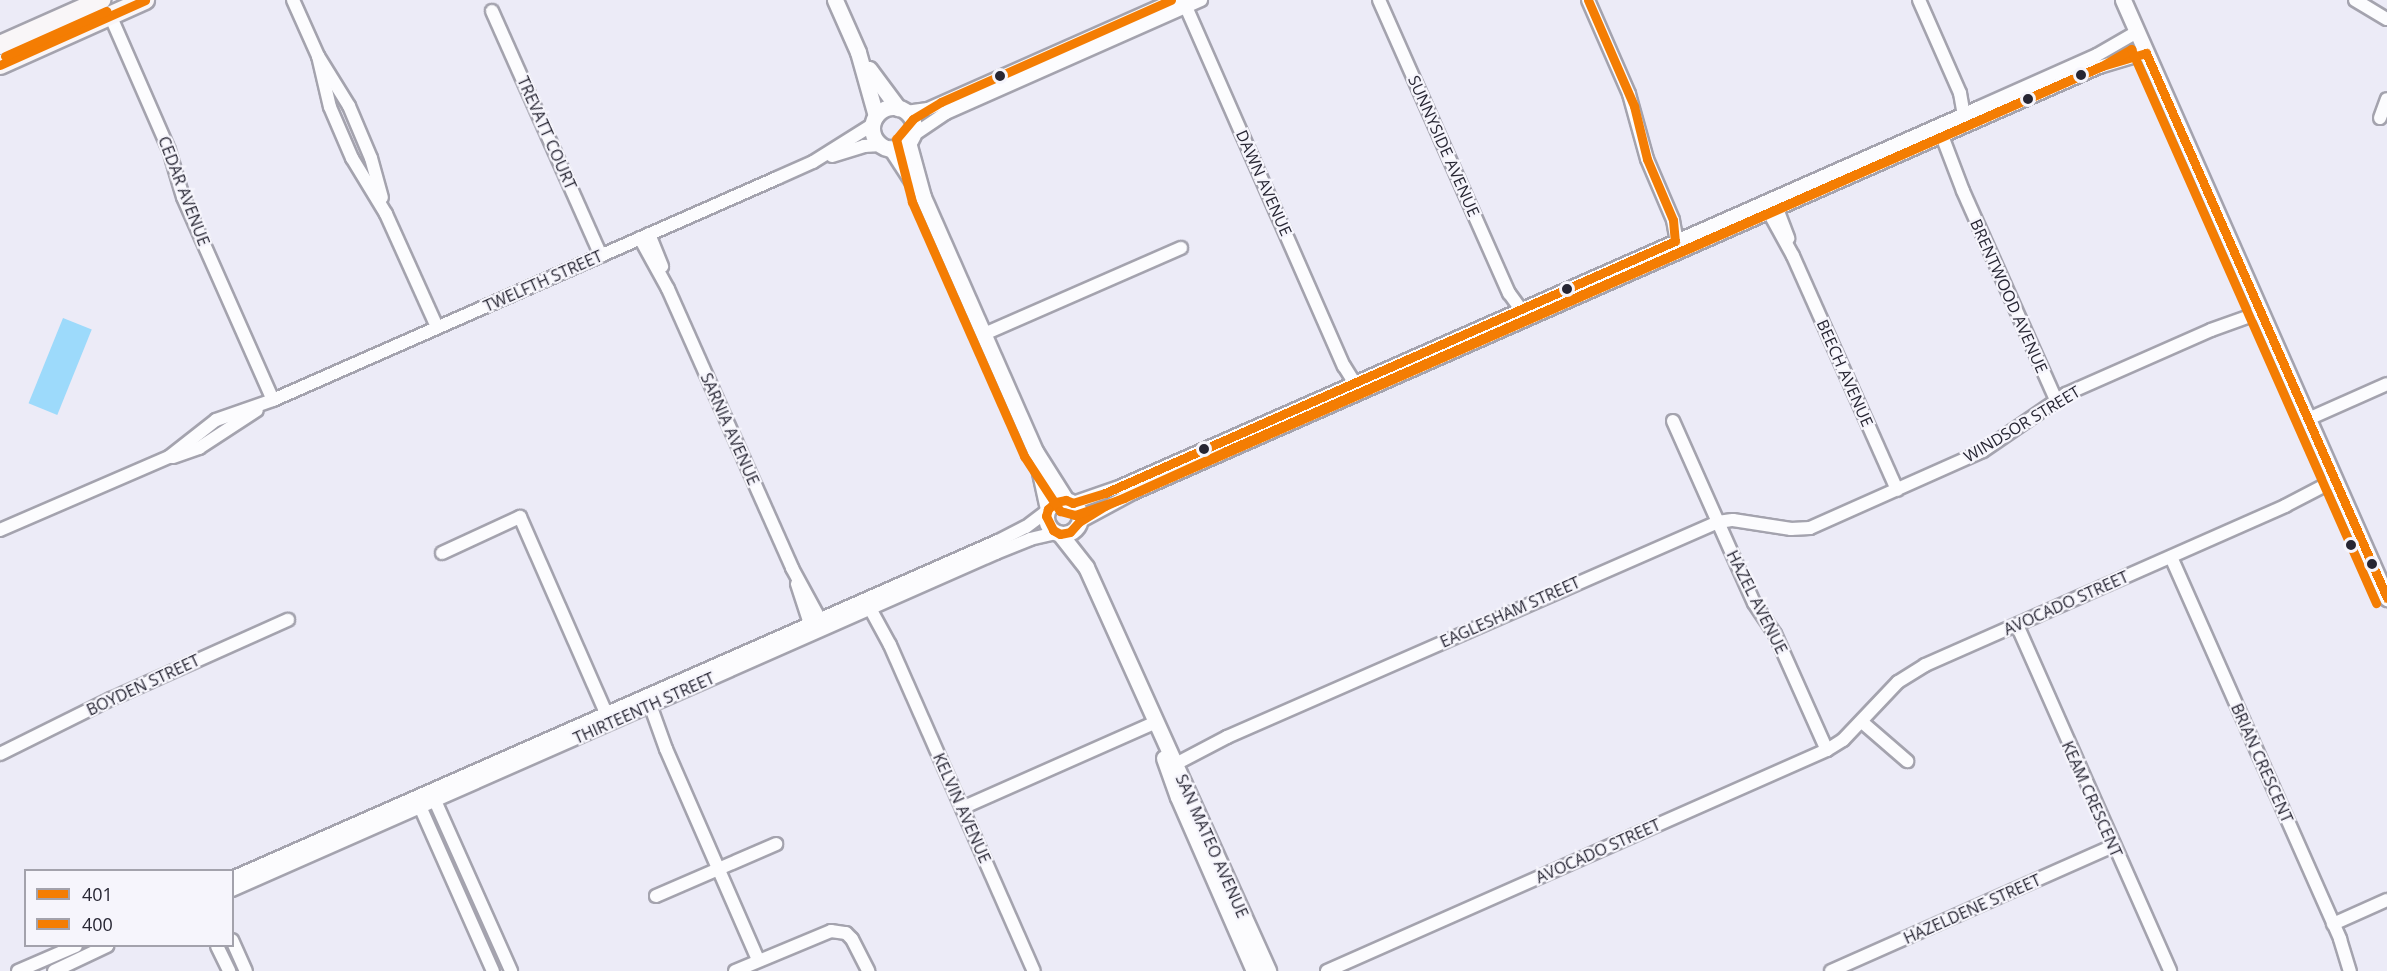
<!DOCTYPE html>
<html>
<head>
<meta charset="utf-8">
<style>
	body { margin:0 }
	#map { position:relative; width:2387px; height:971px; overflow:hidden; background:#ecebf7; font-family:"Open Sans",sans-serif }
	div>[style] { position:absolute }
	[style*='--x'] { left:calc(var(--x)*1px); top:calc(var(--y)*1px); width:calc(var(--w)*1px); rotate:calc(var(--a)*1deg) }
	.water>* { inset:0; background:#9ddafb; transform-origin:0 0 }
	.roads { filter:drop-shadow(2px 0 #a4a3ae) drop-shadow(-2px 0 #a4a3ae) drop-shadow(0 2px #a4a3ae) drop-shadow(0 -2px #a4a3ae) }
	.minor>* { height:12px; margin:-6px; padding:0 6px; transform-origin:6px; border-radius:6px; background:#fcfcfe }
	.tertiary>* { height:15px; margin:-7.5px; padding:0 7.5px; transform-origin:7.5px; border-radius:7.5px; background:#fcfcfe }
	.tertiary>.ring { margin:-7.5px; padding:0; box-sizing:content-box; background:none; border:15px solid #fcfcfe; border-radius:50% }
	.secondary>* { height:18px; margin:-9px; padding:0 9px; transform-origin:9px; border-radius:9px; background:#f9f6f8 }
	.bus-1>* { height:9px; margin:-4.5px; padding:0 4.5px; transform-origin:4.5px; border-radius:4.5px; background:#f47d03 }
	.bus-2>* { height:9px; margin:-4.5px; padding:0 4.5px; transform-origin:4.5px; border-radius:4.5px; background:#f47d03 }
	.dots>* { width:16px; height:16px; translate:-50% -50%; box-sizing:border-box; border:3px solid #f6f5fc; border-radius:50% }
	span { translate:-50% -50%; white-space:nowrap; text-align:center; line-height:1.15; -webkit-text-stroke:4.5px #f6f5fc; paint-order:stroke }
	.street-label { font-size:16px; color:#272633 }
	.legend { position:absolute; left:24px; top:869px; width:210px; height:78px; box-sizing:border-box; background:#f6f5fc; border:2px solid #a3a2ac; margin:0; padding:8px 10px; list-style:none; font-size:18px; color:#272633 }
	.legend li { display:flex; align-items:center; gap:12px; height:30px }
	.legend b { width:30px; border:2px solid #a3a2ac }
</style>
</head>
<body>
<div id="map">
	<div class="water">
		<div style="left:63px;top:318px;width:31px;height:92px;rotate:22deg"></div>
	</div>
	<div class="roads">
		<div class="minor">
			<div style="--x:293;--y:0;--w:61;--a:65.9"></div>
			<div style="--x:318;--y:56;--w:59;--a:58.2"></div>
			<div style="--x:349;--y:106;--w:56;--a:67.1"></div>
			<div style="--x:371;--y:158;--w:41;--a:74.6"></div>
			<div style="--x:1183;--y:0;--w:400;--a:66.3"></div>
			<div style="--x:1344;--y:366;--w:28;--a:58"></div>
			<div style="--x:1379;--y:0;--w:321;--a:66.1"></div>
			<div style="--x:1509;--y:293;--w:26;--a:54"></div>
			<div style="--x:1588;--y:0;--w:103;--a:66.4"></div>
			<div style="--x:1629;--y:94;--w:67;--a:74.5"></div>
			<div style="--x:1647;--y:159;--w:66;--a:66.9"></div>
			<div style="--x:1673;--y:220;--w:29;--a:80"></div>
			<div style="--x:1919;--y:0;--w:102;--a:66.2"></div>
			<div style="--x:1960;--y:93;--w:29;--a:80"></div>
			<div style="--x:2355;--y:0;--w:37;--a:31"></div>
			<div style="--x:492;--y:11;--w:268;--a:66"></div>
			<div style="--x:110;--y:15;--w:147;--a:66.4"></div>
			<div style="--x:169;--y:150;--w:49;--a:73.4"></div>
			<div style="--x:183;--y:197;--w:222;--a:66.1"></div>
			<div style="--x:318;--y:56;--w:52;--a:76.8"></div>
			<div style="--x:330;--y:107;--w:56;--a:66.7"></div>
			<div style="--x:352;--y:158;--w:66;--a:58.7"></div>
			<div style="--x:386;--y:214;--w:124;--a:65.7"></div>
			<div style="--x:906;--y:112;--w:22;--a:-8"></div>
			<div style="--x:928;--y:109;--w:269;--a:-23.9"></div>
			<div style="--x:2380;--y:118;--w:20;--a:-70"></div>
			<div style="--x:1939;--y:128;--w:67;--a:69.1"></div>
			<div style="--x:1963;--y:191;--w:229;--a:66"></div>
			<div style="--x:912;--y:136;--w:41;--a:-34.1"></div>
			<div style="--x:946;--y:113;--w:279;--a:-23.9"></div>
			<div style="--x:832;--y:156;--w:34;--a:-17"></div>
			<div style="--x:864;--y:146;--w:17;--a:-3"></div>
			<div style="--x:1774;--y:201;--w:40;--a:69"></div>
			<div style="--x:1765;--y:205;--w:58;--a:61.2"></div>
			<div style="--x:1793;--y:256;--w:256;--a:66"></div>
			<div style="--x:649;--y:234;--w:35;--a:68"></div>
			<div style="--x:640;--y:238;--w:58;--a:61.2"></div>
			<div style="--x:668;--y:289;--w:305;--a:66"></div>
			<div style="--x:792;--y:568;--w:65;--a:61.5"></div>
			<div style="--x:984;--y:334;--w:215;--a:-23.6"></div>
			<div style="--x:2308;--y:419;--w:86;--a:-23.9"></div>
			<div style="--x:1673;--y:421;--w:199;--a:66"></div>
			<div style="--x:1754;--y:603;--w:37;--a:56"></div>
			<div style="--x:1775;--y:634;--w:127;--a:65.9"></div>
			<div style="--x:173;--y:457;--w:28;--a:-19"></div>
			<div style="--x:199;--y:448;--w:69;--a:-33.2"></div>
			<div style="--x:1073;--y:503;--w:49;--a:-19.2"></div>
			<div style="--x:1119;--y:487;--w:941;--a:-23.81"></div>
			<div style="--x:1980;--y:107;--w:128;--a:-24"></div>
			<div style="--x:2097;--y:55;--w:46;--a:-29.9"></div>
			<div style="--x:1079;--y:522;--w:59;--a:-28.3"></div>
			<div style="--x:1131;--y:494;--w:1058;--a:-23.8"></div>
			<div style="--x:2099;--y:67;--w:49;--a:-16.6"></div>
			<div style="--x:0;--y:530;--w:184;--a:-23.4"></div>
			<div style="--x:169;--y:457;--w:60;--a:-38.2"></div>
			<div style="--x:216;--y:420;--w:60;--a:-19.3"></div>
			<div style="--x:273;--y:400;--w:551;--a:-23.77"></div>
			<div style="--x:777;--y:178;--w:39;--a:-24"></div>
			<div style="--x:813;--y:162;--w:70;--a:-32.1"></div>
			<div style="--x:442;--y:553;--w:86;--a:-24.8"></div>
			<div style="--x:520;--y:517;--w:222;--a:66.3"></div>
			<div style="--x:2171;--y:557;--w:418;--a:66.1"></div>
			<div style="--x:2340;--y:939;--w:34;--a:73"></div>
			<div style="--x:797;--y:584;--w:48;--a:71.9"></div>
			<div style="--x:866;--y:601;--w:50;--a:61.4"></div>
			<div style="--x:890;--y:645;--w:356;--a:66.2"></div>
			<div style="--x:2017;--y:625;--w:378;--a:66.1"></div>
			<div style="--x:648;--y:699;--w:53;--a:70.2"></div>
			<div style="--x:666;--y:749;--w:230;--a:66.4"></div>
			<div style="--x:1862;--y:722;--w:60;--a:40.9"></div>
			<div style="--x:0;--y:754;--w:124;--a:-26.4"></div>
			<div style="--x:111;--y:699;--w:194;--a:-24.1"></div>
			<div style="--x:1168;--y:768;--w:67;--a:-27.7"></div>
			<div style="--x:1227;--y:737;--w:536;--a:-23.65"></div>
			<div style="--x:1718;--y:522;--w:15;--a:-8"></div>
			<div style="--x:1733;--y:520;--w:59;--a:8.8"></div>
			<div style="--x:1791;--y:529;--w:19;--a:-3"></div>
			<div style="--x:1810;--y:528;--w:189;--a:-24"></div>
			<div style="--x:1983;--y:451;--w:101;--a:-34.5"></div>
			<div style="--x:2066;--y:394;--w:158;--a:-23.8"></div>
			<div style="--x:2211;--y:330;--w:53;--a:-19.8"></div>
			<div style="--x:432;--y:794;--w:194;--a:65.9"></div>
			<div style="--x:418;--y:802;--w:185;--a:66.1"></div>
			<div style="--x:962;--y:808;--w:210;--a:-23.9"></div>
			<div style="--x:232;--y:878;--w:837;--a:-23.75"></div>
			<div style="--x:998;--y:541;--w:31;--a:-27"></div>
			<div style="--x:1026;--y:527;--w:26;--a:-37"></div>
			<div style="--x:232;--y:890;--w:835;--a:-23.8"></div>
			<div style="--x:996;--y:553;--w:37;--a:-22"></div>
			<div style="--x:1030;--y:539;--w:28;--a:-13"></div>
			<div style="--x:656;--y:896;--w:131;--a:-23.4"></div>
			<div style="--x:2333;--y:924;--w:59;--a:-24"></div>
			<div style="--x:232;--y:940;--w:34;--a:66"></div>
			<div style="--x:217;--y:946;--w:28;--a:64"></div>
			<div style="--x:18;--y:971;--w:63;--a:-23.3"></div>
			<div style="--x:54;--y:971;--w:59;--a:-25.3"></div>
			<div style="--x:735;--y:971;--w:104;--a:-22.6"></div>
			<div style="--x:831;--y:931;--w:15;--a:8"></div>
			<div style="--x:846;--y:933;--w:8;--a:45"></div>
			<div style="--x:852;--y:939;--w:36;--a:63"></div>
			<div style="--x:1327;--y:971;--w:547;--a:-23.85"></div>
			<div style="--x:1827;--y:750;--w:19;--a:-32"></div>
			<div style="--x:1843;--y:740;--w:80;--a:-46.5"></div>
			<div style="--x:1898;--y:682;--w:32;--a:-32"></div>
			<div style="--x:1925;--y:665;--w:394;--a:-23.8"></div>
			<div style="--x:2285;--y:506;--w:56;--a:-27.5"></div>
			<div style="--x:1831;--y:971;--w:308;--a:-23.9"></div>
		</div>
		<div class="tertiary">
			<div style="--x:835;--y:0;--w:57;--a:66.1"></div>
			<div style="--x:858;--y:52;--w:66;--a:74.3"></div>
			<div style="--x:2123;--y:0;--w:654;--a:66.18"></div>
			<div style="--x:869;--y:69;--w:49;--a:53.4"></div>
			<div class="ring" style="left:872px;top:107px;width:27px;height:27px"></div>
			<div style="--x:908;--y:142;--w:57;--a:74.7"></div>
			<div style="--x:923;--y:197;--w:278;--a:66.2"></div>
			<div style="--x:1035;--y:451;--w:58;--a:57.7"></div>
			<div style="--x:891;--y:148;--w:44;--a:57"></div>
			<div style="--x:1039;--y:468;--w:42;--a:77.6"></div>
			<div class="ring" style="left:1046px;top:500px;width:19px;height:19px"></div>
			<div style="--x:1060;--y:534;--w:42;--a:51.8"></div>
			<div style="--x:1086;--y:567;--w:443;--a:65.7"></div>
			<div style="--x:1164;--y:758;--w:41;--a:70.3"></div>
			<div style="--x:1178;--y:797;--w:190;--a:66.4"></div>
		</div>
		<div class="secondary">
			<div style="--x:0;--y:45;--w:111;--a:-24"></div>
			<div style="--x:0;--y:65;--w:159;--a:-24.1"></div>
		</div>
	</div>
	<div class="bus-1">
		<div style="--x:1588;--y:0;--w:116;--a:66.5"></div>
		<div style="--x:1634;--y:106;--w:55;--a:76.2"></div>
		<div style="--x:1647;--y:159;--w:66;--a:66.9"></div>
		<div style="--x:1673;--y:220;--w:21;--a:85"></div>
		<div style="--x:1675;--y:241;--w:623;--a:156.15"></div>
		<div style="--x:1105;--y:493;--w:34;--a:163"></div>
		<div style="--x:1073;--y:503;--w:8;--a:-157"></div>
		<div style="--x:1066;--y:500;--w:10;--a:169"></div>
		<div style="--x:1056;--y:502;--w:11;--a:139"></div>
		<div style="--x:1048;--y:509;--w:7;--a:106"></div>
		<div style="--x:1046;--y:516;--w:16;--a:63"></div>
		<div style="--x:1053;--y:530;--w:8;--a:30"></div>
		<div style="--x:1060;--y:534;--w:10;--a:-11"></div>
		<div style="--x:1070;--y:532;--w:13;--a:-48"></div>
		<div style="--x:1079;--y:522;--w:31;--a:-32"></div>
		<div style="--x:1105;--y:506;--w:133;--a:-24.4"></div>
		<div style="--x:1226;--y:451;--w:954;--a:-23.74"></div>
		<div style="--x:2099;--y:67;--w:49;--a:-16.6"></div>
		<div style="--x:2146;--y:53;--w:596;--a:66.14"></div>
		<div style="--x:0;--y:65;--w:159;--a:-24.1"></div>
	</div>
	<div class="bus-2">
		<div style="--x:1171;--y:0;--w:252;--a:156.1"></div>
		<div style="--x:941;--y:102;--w:33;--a:149"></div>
		<div style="--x:913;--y:119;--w:26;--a:130"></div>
		<div style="--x:896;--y:139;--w:65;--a:75.7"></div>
		<div style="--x:912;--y:202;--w:278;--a:66.2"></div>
		<div style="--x:1024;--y:456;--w:66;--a:56.8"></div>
		<div style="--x:1060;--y:511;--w:16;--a:15"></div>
		<div style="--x:1075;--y:515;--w:52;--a:-19.1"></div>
		<div style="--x:1124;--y:498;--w:1069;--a:-23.83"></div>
		<div style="--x:2102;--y:66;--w:34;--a:-30"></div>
		<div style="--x:2131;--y:49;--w:606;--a:66.14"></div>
		<div style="--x:5;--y:56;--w:111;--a:-24"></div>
	</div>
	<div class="dots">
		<div style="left:2081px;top:75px;background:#272633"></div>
		<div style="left:1000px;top:76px;background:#272633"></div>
		<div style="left:2028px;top:99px;background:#272633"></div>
		<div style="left:1567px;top:289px;background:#272633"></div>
		<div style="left:1204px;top:449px;background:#272633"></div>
		<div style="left:2351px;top:545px;background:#272633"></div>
		<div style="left:2372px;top:564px;background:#272633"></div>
	</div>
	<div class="street-label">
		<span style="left:547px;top:133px;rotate:66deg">TREVATT COURT</span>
		<span style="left:1444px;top:146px;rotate:66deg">SUNNYSIDE AVENUE</span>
		<span style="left:1264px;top:183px;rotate:66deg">DAWN AVENUE</span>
		<span style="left:184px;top:191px;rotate:69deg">CEDAR AVENUE</span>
		<span style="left:543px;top:281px;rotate:-24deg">TWELFTH STREET</span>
		<span style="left:2009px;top:296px;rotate:66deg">BRENTWOOD AVENUE</span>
		<span style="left:1845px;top:373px;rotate:66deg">BEECH AVENUE</span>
		<span style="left:2022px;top:424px;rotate:-31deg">WINDSOR STREET</span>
		<span style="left:730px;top:429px;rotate:66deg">SARNIA AVENUE</span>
		<span style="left:1757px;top:602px;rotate:63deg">HAZEL AVENUE</span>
		<span style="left:2066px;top:603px;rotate:-24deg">AVOCADO STREET</span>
		<span style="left:1510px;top:612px;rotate:-24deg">EAGLESHAM STREET</span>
		<span style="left:143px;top:685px;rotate:-25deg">BOYDEN STREET</span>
		<span style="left:644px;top:708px;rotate:-24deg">THIRTEENTH STREET</span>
		<span style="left:2262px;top:763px;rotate:66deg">BRIAN CRESCENT</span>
		<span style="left:2092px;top:799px;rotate:66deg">KEAM CRESCENT</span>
		<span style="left:962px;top:808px;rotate:66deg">KELVIN AVENUE</span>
		<span style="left:1212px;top:846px;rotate:66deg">SAN MATEO AVENUE</span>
		<span style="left:1598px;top:851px;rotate:-24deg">AVOCADO STREET</span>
		<span style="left:1972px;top:909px;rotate:-24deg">HAZELDENE STREET</span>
	</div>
	<ul class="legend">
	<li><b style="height:8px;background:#f47d03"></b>401</li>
	<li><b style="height:8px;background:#f47d03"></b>400</li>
	</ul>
</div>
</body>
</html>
